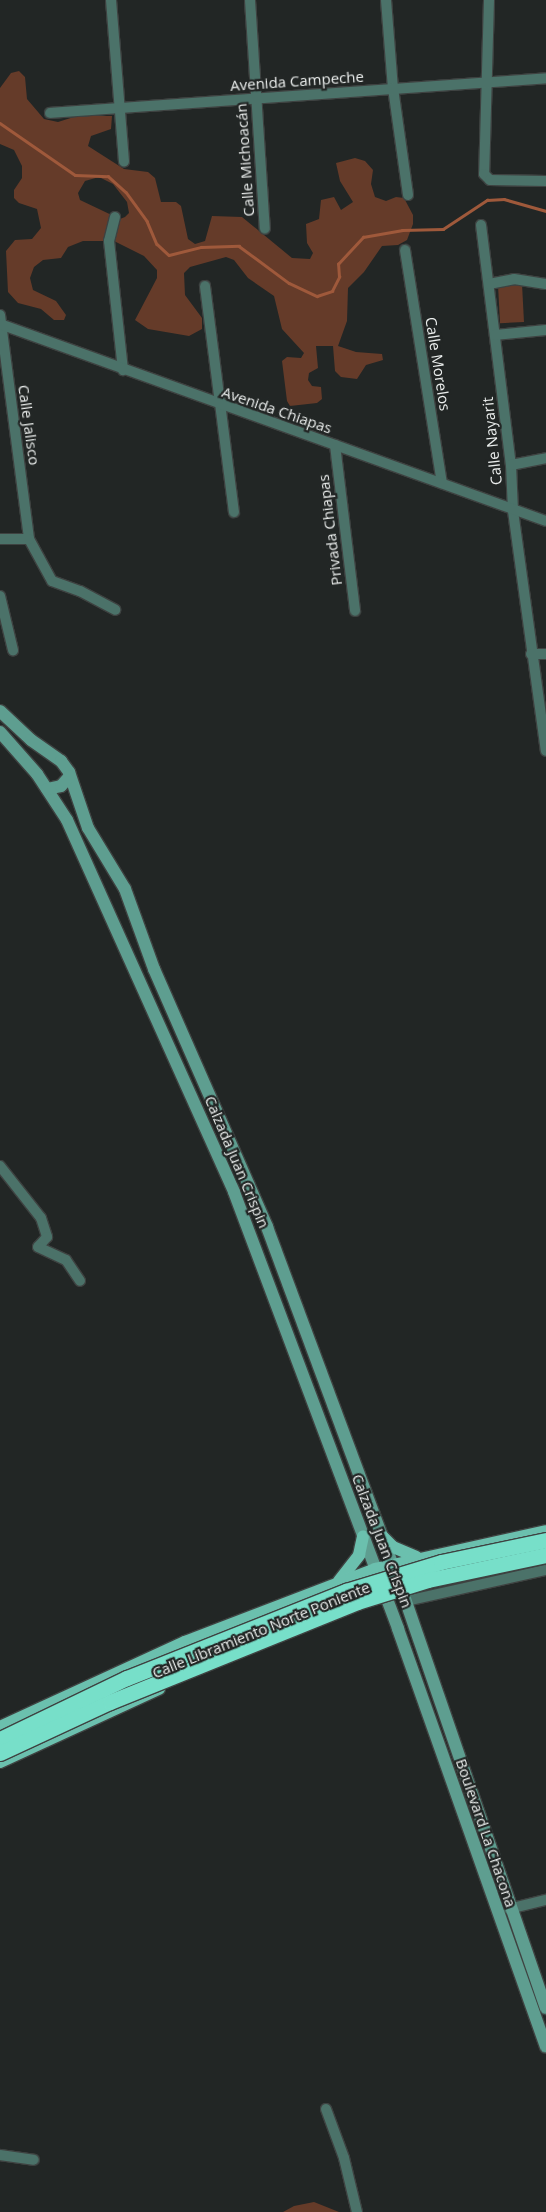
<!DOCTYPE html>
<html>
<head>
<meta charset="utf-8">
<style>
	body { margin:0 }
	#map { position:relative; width:546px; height:2212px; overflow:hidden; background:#222625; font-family:"Open Sans",sans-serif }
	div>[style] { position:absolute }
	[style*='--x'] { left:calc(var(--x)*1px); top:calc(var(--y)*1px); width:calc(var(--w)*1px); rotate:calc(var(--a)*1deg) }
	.green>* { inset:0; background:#653b29; transform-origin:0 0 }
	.stream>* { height:2.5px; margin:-1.25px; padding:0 1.25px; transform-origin:1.25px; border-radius:1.25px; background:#9f593b }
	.roads { filter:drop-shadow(1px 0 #3e4241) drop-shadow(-1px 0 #3e4241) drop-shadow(0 1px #3e4241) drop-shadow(0 -1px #3e4241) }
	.street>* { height:10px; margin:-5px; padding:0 5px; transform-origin:5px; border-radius:5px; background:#4b7269 }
	.secondary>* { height:12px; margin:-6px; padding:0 6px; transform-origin:6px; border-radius:6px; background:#5e9e90 }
	.primary>* { height:12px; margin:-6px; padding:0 6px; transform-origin:6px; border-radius:6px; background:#6bc0ae }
	.bridges { filter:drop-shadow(1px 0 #3e4241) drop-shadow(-1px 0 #3e4241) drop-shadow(0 1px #3e4241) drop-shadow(0 -1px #3e4241) }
	.highway-bridge>* { height:15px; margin:-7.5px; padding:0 7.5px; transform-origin:7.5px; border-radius:7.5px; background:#77dfc9 }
	span { translate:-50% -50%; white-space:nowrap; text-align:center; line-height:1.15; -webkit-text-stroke:4.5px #222625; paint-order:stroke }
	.street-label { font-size:15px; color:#ebeeed }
</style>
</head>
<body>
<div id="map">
	<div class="green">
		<div style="clip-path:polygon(evenodd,19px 71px,25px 77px,27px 99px,44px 119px,58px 122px,77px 116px,112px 116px,111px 129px,91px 136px,88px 146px,124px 169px,148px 172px,155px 178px,161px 202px,176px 202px,181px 206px,188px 239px,195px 244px,205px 241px,212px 216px,242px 217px,292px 258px,310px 259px,313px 253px,307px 243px,306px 224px,319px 219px,321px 200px,334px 197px,341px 210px,353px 202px,340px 181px,336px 163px,355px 158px,365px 161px,373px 170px,371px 184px,375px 197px,386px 201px,396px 197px,404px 198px,413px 215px,413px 224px,407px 240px,398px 245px,382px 246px,364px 272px,348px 288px,347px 321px,338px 346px,356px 352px,382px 354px,383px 360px,366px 365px,357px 379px,341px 377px,335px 371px,333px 346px,316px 346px,318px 368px,309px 373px,308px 380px,312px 386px,321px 387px,322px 399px,317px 403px,290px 406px,287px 401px,282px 361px,287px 357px,301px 358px,304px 353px,282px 329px,274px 296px,248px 278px,234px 260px,226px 257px,190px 267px,184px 273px,185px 295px,202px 318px,202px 329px,189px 336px,148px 329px,135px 320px,157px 278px,157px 270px,144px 256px,114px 241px,83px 241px,68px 247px,61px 258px,43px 260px,34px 267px,30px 278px,33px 290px,56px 301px,66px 315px,64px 320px,54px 320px,41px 309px,18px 303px,8px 292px,6px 251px,15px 240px,32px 239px,41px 228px,37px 209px,19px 203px,14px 198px,14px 190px,22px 178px,22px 166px,14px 150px,0 144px,0 88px,11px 73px,19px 71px,99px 177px,113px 184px,127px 202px,129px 213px,125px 217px,120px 219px,80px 200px,78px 193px,85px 181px,99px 177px)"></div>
		<div style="left:522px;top:284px;width:38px;height:24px;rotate:87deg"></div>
		<div style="clip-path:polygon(314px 2202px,339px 2212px,283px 2212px,294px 2206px)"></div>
	</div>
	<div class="stream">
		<div style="--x:0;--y:123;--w:91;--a:34.7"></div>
		<div style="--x:75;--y:175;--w:33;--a:2"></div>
		<div style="--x:108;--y:176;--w:24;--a:42"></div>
		<div style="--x:126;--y:192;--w:36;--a:54"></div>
		<div style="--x:147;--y:221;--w:25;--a:67"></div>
		<div style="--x:157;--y:244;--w:16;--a:43"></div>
		<div style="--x:169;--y:255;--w:33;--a:-14"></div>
		<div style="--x:201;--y:247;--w:38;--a:-2"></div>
		<div style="--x:239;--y:246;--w:62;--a:36.5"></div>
		<div style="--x:289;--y:283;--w:31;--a:25"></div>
		<div style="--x:317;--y:296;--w:16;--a:-18"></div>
		<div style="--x:332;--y:291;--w:16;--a:-63"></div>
		<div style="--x:339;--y:277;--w:13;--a:-94"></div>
		<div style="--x:338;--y:264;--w:37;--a:-47"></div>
		<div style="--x:363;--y:237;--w:40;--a:-10"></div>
		<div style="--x:402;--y:230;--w:41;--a:-1.4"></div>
		<div style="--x:443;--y:229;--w:53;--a:-33.4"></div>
		<div style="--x:487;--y:200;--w:17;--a:-3"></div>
		<div style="--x:504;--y:199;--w:44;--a:15.9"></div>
	</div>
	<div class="roads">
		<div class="street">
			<div style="--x:111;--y:0;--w:162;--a:85.4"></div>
			<div style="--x:250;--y:0;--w:229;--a:86.3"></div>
			<div style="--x:386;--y:0;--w:88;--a:85.5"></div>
			<div style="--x:393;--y:88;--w:108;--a:82"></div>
			<div style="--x:489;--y:0;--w:174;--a:91.6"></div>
			<div style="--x:484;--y:174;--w:8;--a:45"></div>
			<div style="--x:490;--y:180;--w:56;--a:1"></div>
			<div style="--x:50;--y:113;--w:497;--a:-4"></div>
			<div style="--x:115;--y:217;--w:25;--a:104"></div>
			<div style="--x:109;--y:241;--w:130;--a:83.8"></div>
			<div style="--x:481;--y:225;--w:242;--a:82.9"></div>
			<div style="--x:511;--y:465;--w:46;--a:87.5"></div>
			<div style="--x:513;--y:511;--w:242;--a:82.2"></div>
			<div style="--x:405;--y:250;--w:236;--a:81"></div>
			<div style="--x:489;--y:284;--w:25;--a:-11"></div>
			<div style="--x:514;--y:279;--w:32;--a:9"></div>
			<div style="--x:205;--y:286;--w:228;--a:82.7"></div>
			<div style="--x:0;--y:315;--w:226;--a:82.6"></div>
			<div style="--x:29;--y:539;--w:48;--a:61.3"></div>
			<div style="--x:52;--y:581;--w:30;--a:20"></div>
			<div style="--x:80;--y:591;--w:40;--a:28"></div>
			<div style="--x:0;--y:324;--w:580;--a:19.84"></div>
			<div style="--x:495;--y:335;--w:51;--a:-5.6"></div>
			<div style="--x:335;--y:445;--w:167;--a:83.1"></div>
			<div style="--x:511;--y:465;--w:36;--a:-11"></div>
			<div style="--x:0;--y:539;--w:29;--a:0"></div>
			<div style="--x:0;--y:596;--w:56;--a:76.5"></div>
			<div style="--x:531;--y:654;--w:15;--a:0"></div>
			<div style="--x:0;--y:1166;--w:66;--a:51.7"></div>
			<div style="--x:41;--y:1218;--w:20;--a:72"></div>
			<div style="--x:47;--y:1237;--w:13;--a:132"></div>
			<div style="--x:38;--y:1247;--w:31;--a:25"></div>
			<div style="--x:66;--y:1260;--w:25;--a:56"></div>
			<div style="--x:406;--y:1601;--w:143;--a:-12.5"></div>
			<div style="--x:509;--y:1909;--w:38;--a:-14"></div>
			<div style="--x:326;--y:2109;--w:52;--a:69.8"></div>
			<div style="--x:344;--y:2158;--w:56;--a:76.5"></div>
			<div style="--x:0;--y:2155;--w:34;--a:8"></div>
		</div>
		<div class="secondary">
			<div style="--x:0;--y:711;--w:42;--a:43.1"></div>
			<div style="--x:31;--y:740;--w:37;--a:35"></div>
			<div style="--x:61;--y:761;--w:14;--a:54"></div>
			<div style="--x:69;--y:772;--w:59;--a:71.3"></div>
			<div style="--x:88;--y:828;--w:71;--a:58.8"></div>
			<div style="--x:125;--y:889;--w:85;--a:70.1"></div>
			<div style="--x:154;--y:969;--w:282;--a:66.3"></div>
			<div style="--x:267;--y:1227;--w:390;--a:69.6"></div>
			<div style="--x:403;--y:1593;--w:439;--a:71"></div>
			<div style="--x:0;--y:732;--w:56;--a:48.6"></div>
			<div style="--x:37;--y:774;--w:55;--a:56.9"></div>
			<div style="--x:67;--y:820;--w:408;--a:65.8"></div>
			<div style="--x:234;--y:1192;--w:467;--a:69.4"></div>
			<div style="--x:398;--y:1629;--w:443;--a:70.5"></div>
			<div style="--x:47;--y:789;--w:14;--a:-12"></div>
			<div style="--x:61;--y:786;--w:13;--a:-48"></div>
		</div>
		<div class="primary">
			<div style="--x:380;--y:1534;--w:18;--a:45"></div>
			<div style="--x:393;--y:1547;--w:25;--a:23"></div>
			<div style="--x:339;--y:1581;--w:33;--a:-52"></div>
			<div style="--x:359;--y:1555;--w:19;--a:-78"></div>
			<div style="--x:0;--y:1727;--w:204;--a:-24.7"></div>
			<div style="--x:185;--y:1642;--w:204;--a:-21"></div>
			<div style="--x:375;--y:1569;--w:175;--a:-12.5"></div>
			<div style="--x:0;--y:1762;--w:175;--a:-24.7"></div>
		</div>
	</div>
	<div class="bridges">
		<div class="highway-bridge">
			<div style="--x:0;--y:1739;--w:141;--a:-25.7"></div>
			<div style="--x:127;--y:1678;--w:236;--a:-21.7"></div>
			<div style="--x:346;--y:1591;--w:99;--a:-17"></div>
			<div style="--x:441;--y:1562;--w:107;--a:-11.8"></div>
			<div style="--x:0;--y:1753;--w:121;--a:-24.9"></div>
			<div style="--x:110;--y:1702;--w:266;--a:-22"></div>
			<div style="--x:357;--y:1602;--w:74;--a:-17.2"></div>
			<div style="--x:428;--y:1580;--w:121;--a:-12"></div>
		</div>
	</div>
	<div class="street-label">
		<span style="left:297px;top:81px;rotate:-4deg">Avenida Campeche</span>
		<span style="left:245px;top:160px;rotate:-94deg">Calle Michoacán</span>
		<span style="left:438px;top:364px;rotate:81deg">Calle Morelos</span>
		<span style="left:277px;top:410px;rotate:19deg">Avenida Chiapas</span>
		<span style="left:29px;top:425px;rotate:82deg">Calle Jalisco</span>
		<span style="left:492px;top:441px;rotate:-96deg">Calle Nayarit</span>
		<span style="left:330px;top:530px;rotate:-97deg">Privada Chiapas</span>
		<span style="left:237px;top:1162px;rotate:67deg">Calzada Juan Crispin</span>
		<span style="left:382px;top:1541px;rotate:69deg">Calzada Juan Crispin</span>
		<span style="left:261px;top:1630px;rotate:-22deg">Calle Libramiento Norte Poniente</span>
		<span style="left:486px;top:1833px;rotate:71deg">Boulevard La Chacona</span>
	</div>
</div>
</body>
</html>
